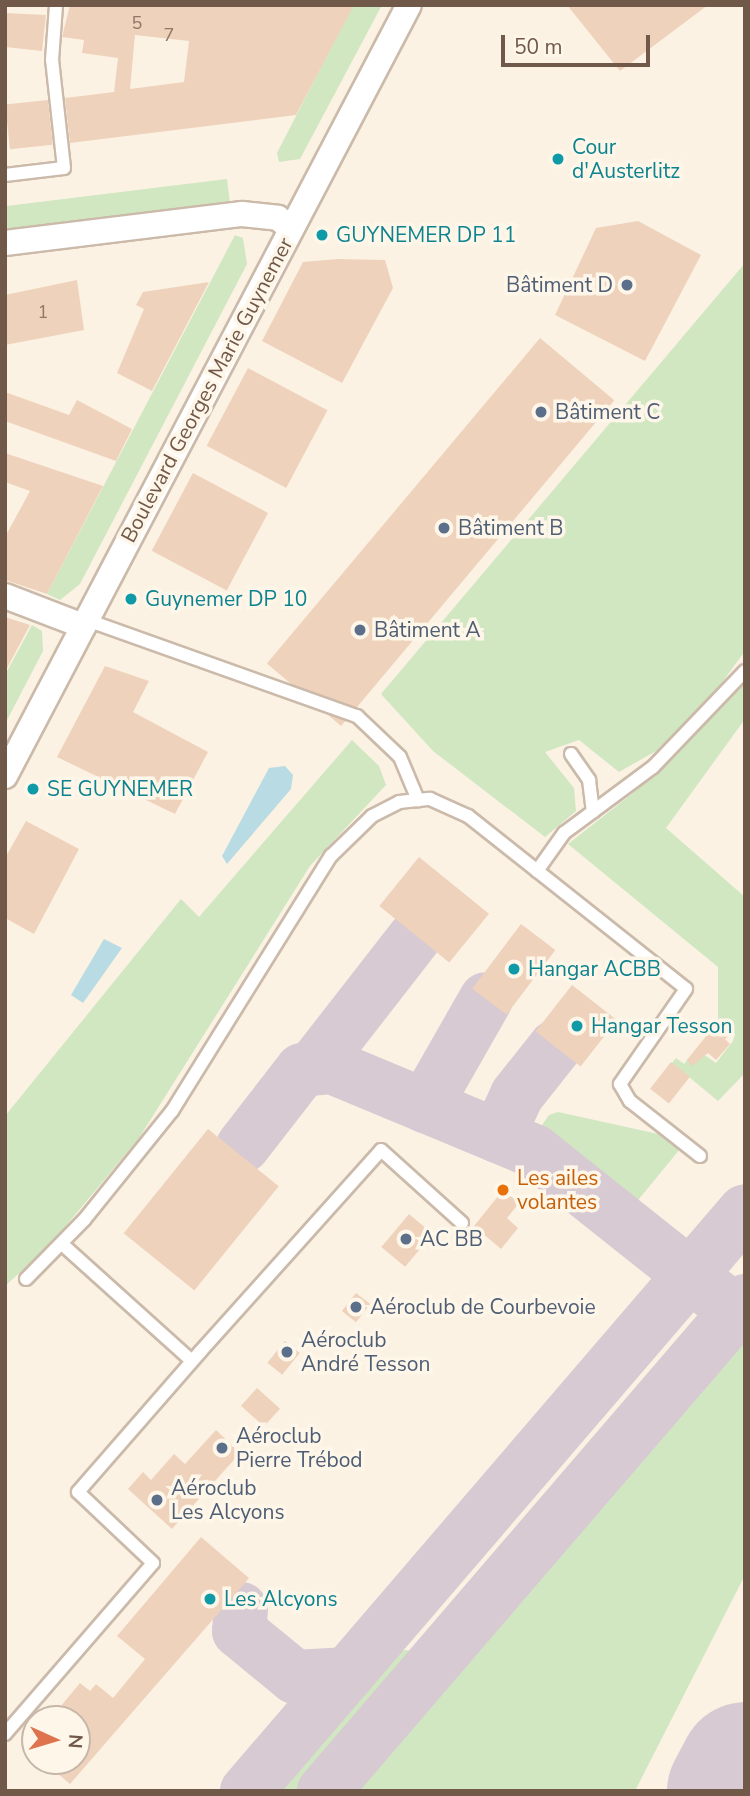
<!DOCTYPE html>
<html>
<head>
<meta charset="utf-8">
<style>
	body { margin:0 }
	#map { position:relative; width:750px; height:1796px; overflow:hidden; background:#fbf2e3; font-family:"Nunito Sans",sans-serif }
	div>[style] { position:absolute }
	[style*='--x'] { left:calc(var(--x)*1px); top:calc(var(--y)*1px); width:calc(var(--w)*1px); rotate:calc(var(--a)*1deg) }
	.green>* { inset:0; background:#d0e7c2; transform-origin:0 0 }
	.water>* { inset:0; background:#b9dbe3 }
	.taxiway>* { height:54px; margin:-27px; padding:0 27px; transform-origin:27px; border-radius:27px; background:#d8cad3 }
	.runway>* { height:133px; margin:-66.5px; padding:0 66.5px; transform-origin:66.5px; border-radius:66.5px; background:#d8cad3 }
	.building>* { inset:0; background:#efd2bc; transform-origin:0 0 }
	.roads { filter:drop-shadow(2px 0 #cbbaaa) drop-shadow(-2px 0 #cbbaaa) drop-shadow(0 2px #cbbaaa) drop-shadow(0 -2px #cbbaaa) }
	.lane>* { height:12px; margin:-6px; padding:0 6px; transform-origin:6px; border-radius:6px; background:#fff }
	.street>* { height:24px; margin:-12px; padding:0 12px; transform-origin:12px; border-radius:12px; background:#fff }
	.dots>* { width:19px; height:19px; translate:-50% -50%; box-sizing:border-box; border:4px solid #fef6e8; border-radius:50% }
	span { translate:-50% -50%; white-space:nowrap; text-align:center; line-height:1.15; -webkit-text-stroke:7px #fef6e8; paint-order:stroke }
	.number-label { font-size:18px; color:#907766 }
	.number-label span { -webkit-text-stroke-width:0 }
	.culture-label { font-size:21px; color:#0d838f }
	.left { translate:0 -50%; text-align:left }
	.service-label { font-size:21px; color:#4e5e75 }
	.right { translate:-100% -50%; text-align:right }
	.street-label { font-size:21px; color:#71594a }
	.food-label { font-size:21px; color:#c56008 }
	.frame { position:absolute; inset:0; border:7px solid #71594a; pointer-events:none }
	.north { position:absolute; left:21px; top:1705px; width:70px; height:70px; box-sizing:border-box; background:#fef6e8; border:2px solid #c6b7a9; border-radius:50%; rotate:94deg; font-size:19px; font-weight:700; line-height:28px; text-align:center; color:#71594a }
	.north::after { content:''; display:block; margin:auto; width:24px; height:32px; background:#df734e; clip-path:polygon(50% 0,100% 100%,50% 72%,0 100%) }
	.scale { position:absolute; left:501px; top:35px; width:149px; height:32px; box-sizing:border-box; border:4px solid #71594a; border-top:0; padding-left:9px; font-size:21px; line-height:24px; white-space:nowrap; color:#71594a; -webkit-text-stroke:5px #fef6e8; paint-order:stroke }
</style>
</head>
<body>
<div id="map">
	<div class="green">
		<div style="clip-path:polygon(353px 5px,382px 5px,300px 159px,279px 162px,277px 153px)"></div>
		<div style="left:227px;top:179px;width:24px;height:224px;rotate:83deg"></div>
		<div style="clip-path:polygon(235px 235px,243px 238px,247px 264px,80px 584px,60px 600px,47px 594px)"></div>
		<div style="clip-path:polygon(745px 263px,745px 651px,710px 699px,656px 751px,619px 772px,579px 740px,545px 752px,574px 788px,576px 811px,545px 837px,433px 751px,381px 694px)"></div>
		<div style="clip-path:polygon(32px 625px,42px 631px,43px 651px,5px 724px,5px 675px)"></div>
		<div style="clip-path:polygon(745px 676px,745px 719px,666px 828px,745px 897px,745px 1073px,718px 1101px,672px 1063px,676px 1058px,684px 1064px,696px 1049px,716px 1063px,733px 1041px,735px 1034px,718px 1021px,718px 967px,568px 844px,633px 793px)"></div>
		<div style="clip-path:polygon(352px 740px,379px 766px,386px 785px,310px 866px,139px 1138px,50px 1245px,5px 1286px,5px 1116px,181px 899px,199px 917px)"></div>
		<div style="clip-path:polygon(558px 1112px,663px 1135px,680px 1149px,630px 1210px,533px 1138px,549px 1115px)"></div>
		<div style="clip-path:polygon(745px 1321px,745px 1575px,635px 1791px,338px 1791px)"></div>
		<div style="clip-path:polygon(404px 1650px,417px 1651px,415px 1662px,305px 1791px,267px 1791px,381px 1659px)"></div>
	</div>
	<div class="water">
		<div style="clip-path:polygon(285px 766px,293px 775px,291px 789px,227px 864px,222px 856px,269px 768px)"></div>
		<div style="clip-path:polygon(104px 939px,122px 948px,83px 1003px,71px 995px)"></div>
	</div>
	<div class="taxiway">
		<div style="--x:316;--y:1064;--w:160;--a:-52.1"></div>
		<div style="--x:425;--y:1106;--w:123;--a:-60.3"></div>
		<div style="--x:498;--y:1136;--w:45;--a:-65.1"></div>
		<div style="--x:517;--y:1095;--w:61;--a:-51.6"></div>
		<div style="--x:243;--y:1146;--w:96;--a:-52.2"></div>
		<div style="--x:302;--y:1070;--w:30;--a:-6"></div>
		<div style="--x:332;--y:1067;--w:219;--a:22.6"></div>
		<div style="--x:534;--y:1151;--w:236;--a:38.5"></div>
		<div style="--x:241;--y:1609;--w:22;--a:95"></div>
		<div style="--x:239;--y:1631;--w:72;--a:39.4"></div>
		<div style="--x:295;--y:1677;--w:53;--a:-3.2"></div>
		<div style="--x:247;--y:1791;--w:764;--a:-49.35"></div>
		<div style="--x:324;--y:1791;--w:646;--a:-49.33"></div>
	</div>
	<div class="runway">
		<div style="--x:733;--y:1791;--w:26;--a:-62"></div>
	</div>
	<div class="building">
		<div style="clip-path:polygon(evenodd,70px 5px,354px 5px,296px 115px,70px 143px,65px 98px,114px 92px,118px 58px,82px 53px,84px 40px,62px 37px,70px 5px,135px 35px,189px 41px,184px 82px,130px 89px,135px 35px)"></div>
		<div style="clip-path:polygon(567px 5px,708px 5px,620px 71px)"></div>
		<div style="clip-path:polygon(5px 13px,46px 15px,42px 51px,5px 47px)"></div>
		<div style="left:48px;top:100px;width:45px;height:43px;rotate:84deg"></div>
		<div style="clip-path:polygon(638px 221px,701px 255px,645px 361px,555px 315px,596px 228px)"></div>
		<div style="clip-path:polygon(338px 259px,385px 260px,393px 288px,342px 383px,262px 341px,303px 262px)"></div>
		<div style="clip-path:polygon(77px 280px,84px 330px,5px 345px,5px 295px)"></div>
		<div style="clip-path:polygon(209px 282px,152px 391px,117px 373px,144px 309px,136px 305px,143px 292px)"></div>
		<div style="left:540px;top:338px;width:97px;height:425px;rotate:40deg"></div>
		<div style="left:248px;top:368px;width:90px;height:88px;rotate:28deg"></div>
		<div style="clip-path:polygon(5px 392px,69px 415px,77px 400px,132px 429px,116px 461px,5px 421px)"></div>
		<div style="clip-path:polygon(5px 453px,103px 486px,47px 594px,5px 580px,5px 537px,30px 491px,5px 482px)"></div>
		<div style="left:193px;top:473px;width:85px;height:88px;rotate:28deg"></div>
		<div style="clip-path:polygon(5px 617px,30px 625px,5px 672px)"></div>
		<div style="clip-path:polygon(105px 666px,149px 681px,133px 712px,208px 752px,175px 814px,57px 757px)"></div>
		<div style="clip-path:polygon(26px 821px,79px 849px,34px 934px,5px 918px,5px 858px)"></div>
		<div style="left:419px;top:857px;width:90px;height:63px;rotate:39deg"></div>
		<div style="left:521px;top:924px;width:43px;height:81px;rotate:37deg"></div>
		<div style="left:572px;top:985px;width:57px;height:59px;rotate:38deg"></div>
		<div style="clip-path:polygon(718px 1021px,733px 1032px,725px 1039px,730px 1044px,716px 1060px,708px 1053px,692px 1066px,687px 1060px)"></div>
		<div style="left:671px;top:1062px;width:24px;height:34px;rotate:38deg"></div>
		<div style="left:208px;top:1129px;width:91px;height:134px;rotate:39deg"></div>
		<div style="clip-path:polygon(503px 1190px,519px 1203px,507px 1218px,518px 1228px,501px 1249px,474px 1226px)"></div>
		<div style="left:409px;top:1214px;width:31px;height:43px;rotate:40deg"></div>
		<div style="left:356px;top:1293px;width:18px;height:23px;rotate:38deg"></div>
		<div style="left:285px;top:1341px;width:19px;height:28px;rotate:39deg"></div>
		<div style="left:257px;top:1388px;width:31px;height:24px;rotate:42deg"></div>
		<div style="clip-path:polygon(216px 1430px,240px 1453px,172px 1529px,128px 1489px,143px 1472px,151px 1480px,174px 1454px,185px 1464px)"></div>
		<div style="clip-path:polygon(201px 1537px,249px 1578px,70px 1784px,43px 1761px,77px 1761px,77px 1719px,50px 1719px,80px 1683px,90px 1691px,96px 1684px,113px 1698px,145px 1659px,117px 1636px)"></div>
	</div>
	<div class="roads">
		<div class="lane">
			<div style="--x:5;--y:175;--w:59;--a:-6.8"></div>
			<div style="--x:64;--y:168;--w:109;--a:-96.3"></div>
			<div style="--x:52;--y:60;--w:55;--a:-85.8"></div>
			<div style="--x:87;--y:620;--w:287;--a:19.6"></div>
			<div style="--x:357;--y:716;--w:59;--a:43.6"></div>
			<div style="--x:400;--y:757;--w:47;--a:67.3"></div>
			<div style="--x:571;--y:754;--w:32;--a:55"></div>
			<div style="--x:589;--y:780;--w:32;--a:83"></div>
			<div style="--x:537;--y:871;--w:47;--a:-54.6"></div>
			<div style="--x:564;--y:833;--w:111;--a:-36.6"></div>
			<div style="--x:653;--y:767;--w:133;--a:-46.2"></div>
			<div style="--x:62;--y:1244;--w:175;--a:42"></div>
			<div style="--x:26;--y:1279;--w:83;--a:-45.5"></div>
			<div style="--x:84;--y:1220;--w:140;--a:-51.1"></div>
			<div style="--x:172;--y:1111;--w:301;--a:-58.1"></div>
			<div style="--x:331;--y:856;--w:57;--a:-44.3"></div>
			<div style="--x:372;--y:816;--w:30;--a:-27"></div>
			<div style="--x:399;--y:802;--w:31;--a:-6"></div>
			<div style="--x:430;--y:799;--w:42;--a:24.1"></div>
			<div style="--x:468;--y:816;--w:278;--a:38.4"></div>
			<div style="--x:686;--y:989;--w:116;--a:124.8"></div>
			<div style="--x:620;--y:1084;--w:20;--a:60"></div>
			<div style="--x:630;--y:1101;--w:89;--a:38.2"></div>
			<div style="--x:5;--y:1734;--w:226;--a:-49.1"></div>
			<div style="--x:153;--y:1563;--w:103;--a:-136.6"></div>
			<div style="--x:78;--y:1492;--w:186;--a:-48.9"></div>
			<div style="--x:200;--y:1352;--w:271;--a:-48.1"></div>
			<div style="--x:381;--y:1150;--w:109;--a:42"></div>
		</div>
		<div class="street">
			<div style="--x:5;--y:243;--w:239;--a:-7"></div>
			<div style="--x:242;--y:214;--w:36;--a:6"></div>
			<div style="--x:278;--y:218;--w:17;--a:40"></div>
			<div style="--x:5;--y:596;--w:84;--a:21"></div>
			<div style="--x:5;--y:776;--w:870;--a:-62.35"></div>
		</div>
	</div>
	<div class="dots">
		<div style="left:558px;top:159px;background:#0f9aa8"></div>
		<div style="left:322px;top:235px;background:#0f9aa8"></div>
		<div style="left:627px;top:285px;background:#5c6f8a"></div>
		<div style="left:541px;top:412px;background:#5c6f8a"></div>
		<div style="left:444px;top:528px;background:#5c6f8a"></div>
		<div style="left:131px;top:599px;background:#0f9aa8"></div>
		<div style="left:360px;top:630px;background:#5c6f8a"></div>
		<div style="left:33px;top:789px;background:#0f9aa8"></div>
		<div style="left:514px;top:969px;background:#0f9aa8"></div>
		<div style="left:577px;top:1026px;background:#0f9aa8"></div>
		<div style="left:503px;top:1190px;background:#e8710a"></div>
		<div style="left:406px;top:1239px;background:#5c6f8a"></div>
		<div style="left:356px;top:1307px;background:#5c6f8a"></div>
		<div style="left:287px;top:1352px;background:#5c6f8a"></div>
		<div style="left:222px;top:1448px;background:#5c6f8a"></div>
		<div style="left:157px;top:1500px;background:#5c6f8a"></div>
		<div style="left:210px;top:1599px;background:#0f9aa8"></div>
	</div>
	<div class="number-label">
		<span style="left:137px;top:23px">5</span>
		<span style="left:169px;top:35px">7</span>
		<span style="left:43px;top:312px">1</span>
	</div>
	<div class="culture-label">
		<span class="left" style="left:572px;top:159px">Cour<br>d'Austerlitz</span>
		<span class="left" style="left:336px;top:235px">GUYNEMER DP 11</span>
		<span class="left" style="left:145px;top:599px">Guynemer DP 10</span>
		<span class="left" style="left:47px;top:789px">SE GUYNEMER</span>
		<span class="left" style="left:528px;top:969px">Hangar ACBB</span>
		<span class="left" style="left:591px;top:1026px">Hangar Tesson</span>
		<span class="left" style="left:224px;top:1599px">Les Alcyons</span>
	</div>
	<div class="service-label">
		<span class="right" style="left:613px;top:285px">Bâtiment D</span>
		<span class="left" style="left:555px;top:412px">Bâtiment C</span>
		<span class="left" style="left:458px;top:528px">Bâtiment B</span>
		<span class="left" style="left:374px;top:630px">Bâtiment A</span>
		<span class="left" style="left:420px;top:1239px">AC BB</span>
		<span class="left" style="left:370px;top:1307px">Aéroclub de Courbevoie</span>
		<span class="left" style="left:301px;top:1352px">Aéroclub<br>André Tesson</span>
		<span class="left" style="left:236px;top:1448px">Aéroclub<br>Pierre Trébod</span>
		<span class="left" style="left:171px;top:1500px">Aéroclub<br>Les Alcyons</span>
	</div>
	<div class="street-label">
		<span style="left:207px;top:390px;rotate:-62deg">Boulevard Georges Marie Guynemer</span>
	</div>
	<div class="food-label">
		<span class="left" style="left:517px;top:1190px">Les ailes<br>volantes</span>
	</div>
	<div class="frame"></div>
	<div class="north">N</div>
	<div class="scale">50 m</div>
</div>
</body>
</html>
